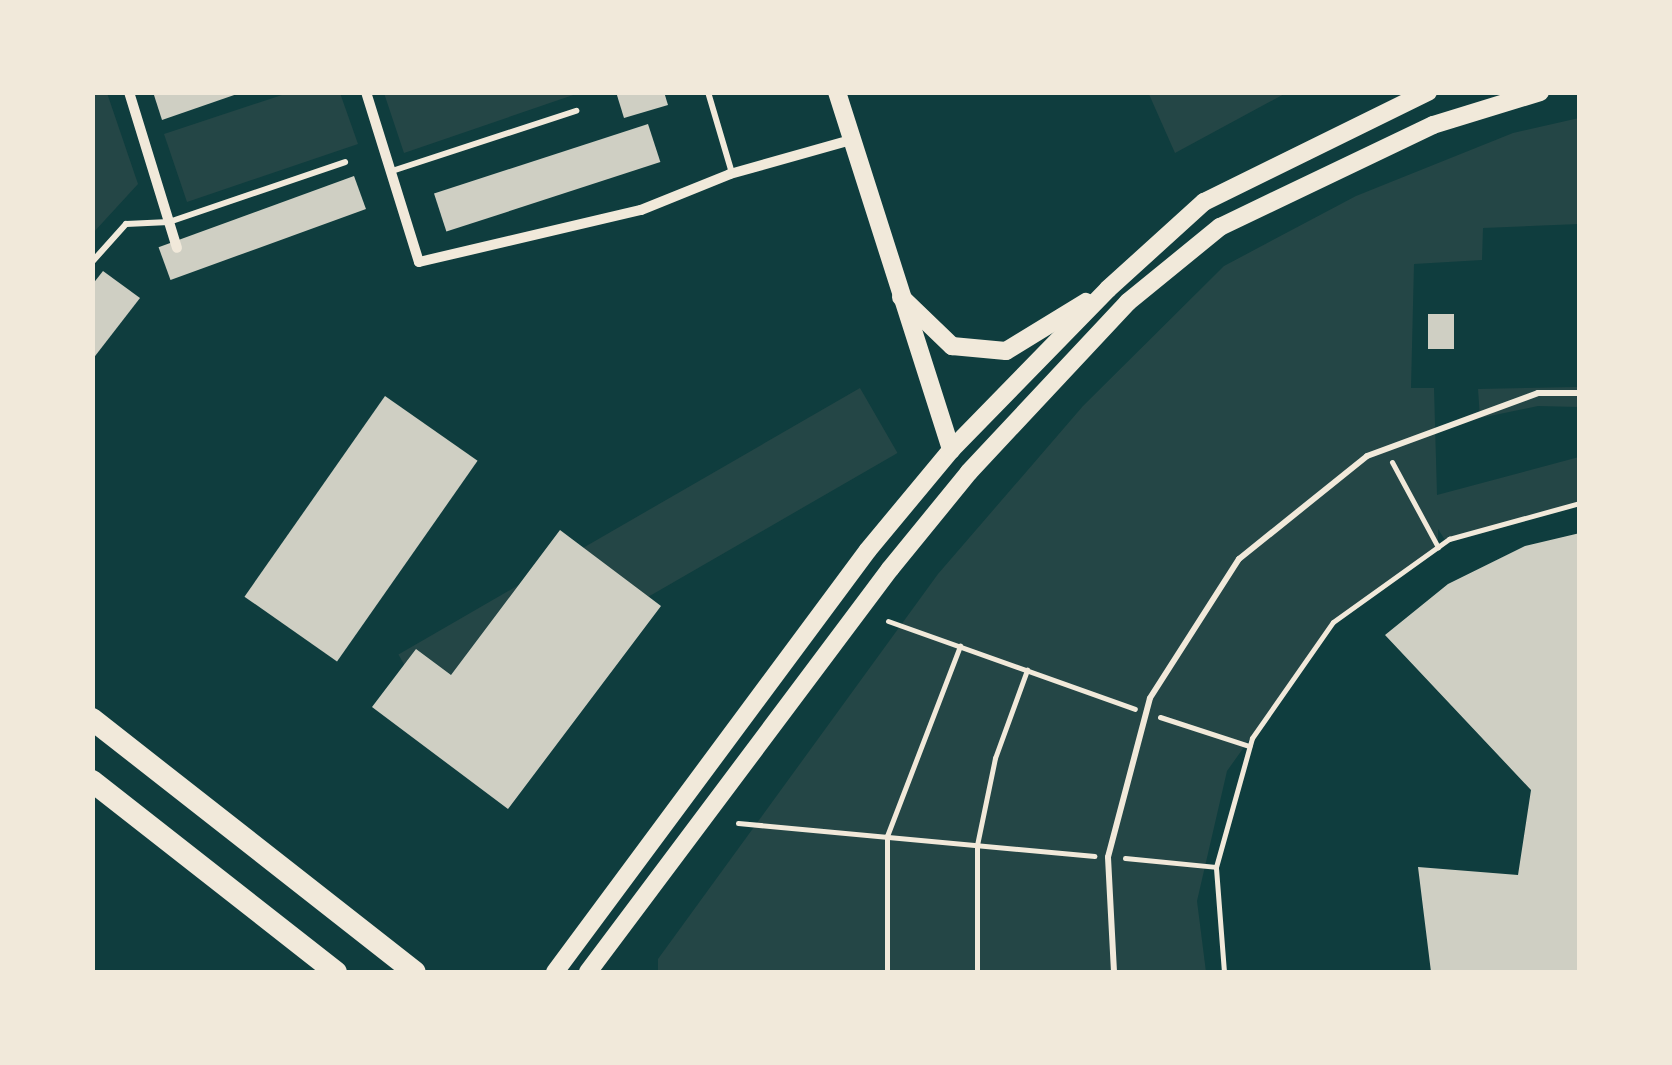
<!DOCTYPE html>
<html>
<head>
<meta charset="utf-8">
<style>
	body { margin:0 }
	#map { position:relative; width:1672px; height:1065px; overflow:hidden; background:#0f3d3e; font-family:"Work Sans",sans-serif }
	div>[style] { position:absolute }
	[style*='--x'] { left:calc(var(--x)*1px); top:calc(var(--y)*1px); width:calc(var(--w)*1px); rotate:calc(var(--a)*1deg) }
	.green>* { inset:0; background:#244646; transform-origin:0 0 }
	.building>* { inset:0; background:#cfcfc3; transform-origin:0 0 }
	.path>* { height:5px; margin:-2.5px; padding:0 2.5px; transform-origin:2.5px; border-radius:2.5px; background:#f1e9da }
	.service>* { height:6px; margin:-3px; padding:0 3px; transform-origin:3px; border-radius:3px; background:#f1e9da }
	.minor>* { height:10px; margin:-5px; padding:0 5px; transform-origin:5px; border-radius:5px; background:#f1e9da }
	.secondary>* { height:18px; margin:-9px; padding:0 9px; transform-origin:9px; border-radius:9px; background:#f1e9da }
	.trunk>* { height:22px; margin:-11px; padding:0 11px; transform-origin:11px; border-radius:11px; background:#f1e9da }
	span { translate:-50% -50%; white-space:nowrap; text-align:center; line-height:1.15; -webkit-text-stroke:8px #f1e9da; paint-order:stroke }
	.frame { position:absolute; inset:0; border:95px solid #f1e9da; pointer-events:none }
</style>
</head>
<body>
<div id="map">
	<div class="green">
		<div style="clip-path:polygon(93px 92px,107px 93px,138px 184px,93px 233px)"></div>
		<div style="clip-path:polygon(582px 92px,404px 153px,384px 93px,384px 92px)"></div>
		<div style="clip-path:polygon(1148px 92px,1286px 92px,1286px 93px,1175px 153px)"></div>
		<div style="clip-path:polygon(288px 93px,340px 93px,358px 144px,187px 202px,164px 134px)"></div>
		<div style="clip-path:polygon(1579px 118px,1579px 224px,1483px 228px,1482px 260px,1414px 264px,1411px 388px,1434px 388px,1437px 495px,1579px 457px,1579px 506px,1447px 543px,1438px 529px,1438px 547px,1333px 622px,1227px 771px,1197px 901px,1206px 972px,658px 972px,658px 959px,938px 574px,1083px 406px,1224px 266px,1356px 196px,1513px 133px)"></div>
		<div style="clip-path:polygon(1579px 387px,1579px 407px,1538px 406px,1480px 418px,1478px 389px)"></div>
		<div style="left:860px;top:388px;width:75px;height:533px;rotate:60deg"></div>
	</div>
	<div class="building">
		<div style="clip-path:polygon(153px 92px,240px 92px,240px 93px,162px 120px)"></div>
		<div style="clip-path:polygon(616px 92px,664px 92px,668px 105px,624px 118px)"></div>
		<div style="left:648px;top:124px;width:40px;height:225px;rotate:72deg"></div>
		<div style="left:354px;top:176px;width:35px;height:208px;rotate:70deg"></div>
		<div style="clip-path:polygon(103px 271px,140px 298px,92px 360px,92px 285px)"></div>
		<div style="left:1428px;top:314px;width:26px;height:35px"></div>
		<div style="left:385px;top:396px;width:113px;height:245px;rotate:35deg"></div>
		<div style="clip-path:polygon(560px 530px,661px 606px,508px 809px,372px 707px,416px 649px,451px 675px)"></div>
		<div style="clip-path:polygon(1580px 533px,1580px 972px,1431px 972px,1418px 867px,1518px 875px,1531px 790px,1385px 635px,1448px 584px,1525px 546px)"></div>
	</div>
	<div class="path">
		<div style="--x:1392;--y:462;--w:97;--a:61.6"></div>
		<div style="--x:888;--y:621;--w:262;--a:19.6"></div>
		<div style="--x:1160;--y:717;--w:94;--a:18"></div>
		<div style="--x:738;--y:823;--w:358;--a:5.3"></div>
		<div style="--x:1125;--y:858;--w:91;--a:5.6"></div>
		<div style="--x:887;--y:972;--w:136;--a:-90"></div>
		<div style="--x:887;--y:836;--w:204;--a:-69"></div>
		<div style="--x:977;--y:972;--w:127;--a:-90"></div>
		<div style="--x:977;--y:845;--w:89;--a:-78.3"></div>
		<div style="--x:995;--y:758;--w:94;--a:-70"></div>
		<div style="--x:1224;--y:972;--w:105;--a:-94.4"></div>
		<div style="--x:1216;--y:867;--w:134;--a:-74.4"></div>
		<div style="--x:1252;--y:738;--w:141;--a:-55.1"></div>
		<div style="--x:1333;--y:622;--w:143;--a:-35.6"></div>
		<div style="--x:1449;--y:539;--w:136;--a:-15.4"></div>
	</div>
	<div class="service">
		<div style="--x:708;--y:92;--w:84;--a:73.5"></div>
		<div style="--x:392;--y:171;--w:194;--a:-18.1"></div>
		<div style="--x:92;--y:262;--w:51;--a:-48.2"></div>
		<div style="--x:126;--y:224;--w:43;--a:-2.7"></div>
		<div style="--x:169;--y:222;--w:186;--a:-18.8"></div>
		<div style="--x:1114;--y:972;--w:115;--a:-93"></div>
		<div style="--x:1108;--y:857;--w:164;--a:-75.2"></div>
		<div style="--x:1150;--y:698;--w:165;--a:-57.4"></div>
		<div style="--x:1239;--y:559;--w:164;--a:-38.8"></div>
		<div style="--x:1367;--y:456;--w:182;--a:-20.2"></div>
		<div style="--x:1538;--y:393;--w:42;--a:0"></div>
	</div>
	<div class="minor">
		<div style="--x:129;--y:92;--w:163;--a:72.9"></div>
		<div style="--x:366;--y:92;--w:178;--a:72.7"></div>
		<div style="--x:419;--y:262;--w:228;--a:-13.2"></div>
		<div style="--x:641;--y:210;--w:96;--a:-22"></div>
		<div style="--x:730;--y:174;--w:126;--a:-15.7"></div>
	</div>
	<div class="secondary">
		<div style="--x:837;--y:92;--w:376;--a:72.3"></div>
		<div style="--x:901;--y:297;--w:71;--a:43.9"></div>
		<div style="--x:952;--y:346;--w:54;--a:5.3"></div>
		<div style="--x:1006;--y:351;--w:94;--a:-31.5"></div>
		<div style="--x:555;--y:972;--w:525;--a:-53.44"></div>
		<div style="--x:868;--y:550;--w:130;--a:-50.3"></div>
		<div style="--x:951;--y:450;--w:225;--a:-45.7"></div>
		<div style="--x:1108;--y:289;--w:130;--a:-42.2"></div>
		<div style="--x:1204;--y:202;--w:250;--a:-26.2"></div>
		<div style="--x:588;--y:972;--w:504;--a:-53.15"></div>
		<div style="--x:890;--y:569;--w:125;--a:-50.8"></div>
		<div style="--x:969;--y:472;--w:233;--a:-46.9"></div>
		<div style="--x:1128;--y:302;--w:119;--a:-39.2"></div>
		<div style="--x:1220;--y:227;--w:236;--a:-25.6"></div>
		<div style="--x:1433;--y:125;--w:112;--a:-17.1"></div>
	</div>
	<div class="trunk">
		<div style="--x:92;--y:719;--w:410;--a:38.1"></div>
		<div style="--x:92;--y:781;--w:310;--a:38.1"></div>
	</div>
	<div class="frame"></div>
</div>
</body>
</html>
